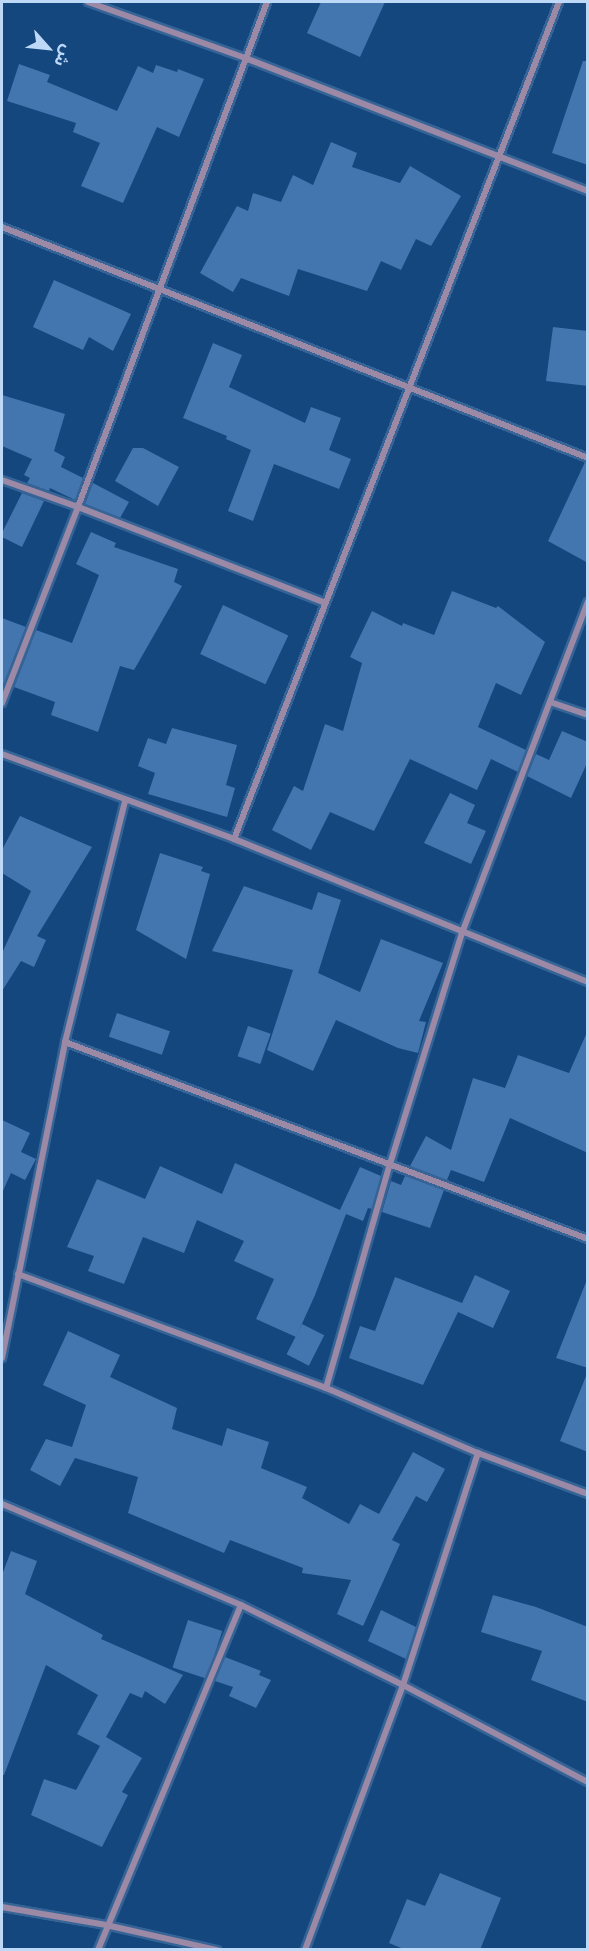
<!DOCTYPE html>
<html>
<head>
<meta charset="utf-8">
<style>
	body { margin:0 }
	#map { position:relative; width:589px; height:1951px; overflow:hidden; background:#14477e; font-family:"Exo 2","Noto Sans Arabic",sans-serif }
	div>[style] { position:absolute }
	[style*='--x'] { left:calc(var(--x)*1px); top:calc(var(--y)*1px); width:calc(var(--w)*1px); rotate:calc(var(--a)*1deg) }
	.building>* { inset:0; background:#4375af; transform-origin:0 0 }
	.roads { filter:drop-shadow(2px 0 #366496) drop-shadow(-2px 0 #366496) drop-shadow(0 2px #366496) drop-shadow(0 -2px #366496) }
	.minor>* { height:6px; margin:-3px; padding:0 3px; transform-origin:3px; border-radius:3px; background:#9b89a6 }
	span { translate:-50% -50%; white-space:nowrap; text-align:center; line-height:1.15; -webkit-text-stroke:6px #14477e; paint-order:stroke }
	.frame { position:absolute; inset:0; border:3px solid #bed8f8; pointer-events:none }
	.north { position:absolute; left:18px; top:18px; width:60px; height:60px; -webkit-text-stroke:4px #14477e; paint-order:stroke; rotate:117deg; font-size:16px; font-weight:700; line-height:24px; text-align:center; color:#bed8f8 }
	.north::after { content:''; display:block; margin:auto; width:21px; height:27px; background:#bed8f8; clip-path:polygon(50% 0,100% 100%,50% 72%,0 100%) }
</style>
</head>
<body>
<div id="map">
	<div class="building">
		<div style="clip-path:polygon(321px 2px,385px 2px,360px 57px,307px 33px)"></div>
		<div style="clip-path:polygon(583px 61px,588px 61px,588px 165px,552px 153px)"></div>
		<div style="clip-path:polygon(19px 64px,50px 75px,47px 82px,117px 111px,138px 66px,153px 73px,156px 65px,177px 72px,178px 69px,204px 79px,179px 137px,157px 127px,123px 203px,81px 186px,100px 143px,73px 132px,76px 123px,7px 101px)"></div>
		<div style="clip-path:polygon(331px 142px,357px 153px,352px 167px,400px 183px,410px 166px,461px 196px,431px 246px,416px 239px,401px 270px,381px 261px,367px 291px,298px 269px,289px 296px,241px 278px,233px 292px,200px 273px,237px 206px,248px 211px,253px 193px,281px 202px,293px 175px,313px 185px)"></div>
		<div style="clip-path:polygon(54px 280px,131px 314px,113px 351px,89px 337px,83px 350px,33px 327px)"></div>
		<div style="clip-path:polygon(553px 327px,588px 331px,588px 386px,546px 381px)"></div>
		<div style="clip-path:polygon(213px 343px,242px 355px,229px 387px,305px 423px,311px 407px,341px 418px,329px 450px,351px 459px,339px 489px,274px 464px,253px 521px,228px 511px,251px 450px,226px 439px,227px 436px,183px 418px)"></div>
		<div style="clip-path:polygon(2px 395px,65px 414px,54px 451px,65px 457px,61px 467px,83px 478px,75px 500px,50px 488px,49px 491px,27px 483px,30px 478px,24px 475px,32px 459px,2px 446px)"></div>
		<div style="clip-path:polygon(133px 448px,143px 448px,179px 467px,158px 506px,115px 481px)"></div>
		<div style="clip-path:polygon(585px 462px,588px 463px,588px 563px,548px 541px)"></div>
		<div style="clip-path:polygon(93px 483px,129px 502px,120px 518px,85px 504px)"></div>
		<div style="clip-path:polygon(22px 493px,44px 501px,22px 547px,2px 537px,2px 533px)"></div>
		<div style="clip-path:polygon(91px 532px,116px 543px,114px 547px,178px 569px,174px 582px,182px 586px,134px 670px,120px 666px,98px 732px,51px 715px,55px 702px,14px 687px,36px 630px,72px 643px,99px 575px,76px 564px)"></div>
		<div style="clip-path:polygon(452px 591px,496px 608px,498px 606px,545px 642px,521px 695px,496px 683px,478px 727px,526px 750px,518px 772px,491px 759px,477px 790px,410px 759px,374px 831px,330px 812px,311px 850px,272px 830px,294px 786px,303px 791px,325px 724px,343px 731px,362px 663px,350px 657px,372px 611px,402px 626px,403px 623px,434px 635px)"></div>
		<div style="left:223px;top:605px;width:72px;height:54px;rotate:25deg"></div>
		<div style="clip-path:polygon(2px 618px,26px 627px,4px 684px,2px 683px)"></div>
		<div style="clip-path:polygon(172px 728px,237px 745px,226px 785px,235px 788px,227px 817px,148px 794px,155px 773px,138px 766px,148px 738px,166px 744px)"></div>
		<div style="clip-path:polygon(562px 731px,588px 742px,588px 761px,571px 798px,527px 776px,536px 754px,549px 760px)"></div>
		<div style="clip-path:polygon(450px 793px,475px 805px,467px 823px,486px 831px,471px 864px,424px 843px)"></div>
		<div style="clip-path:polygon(20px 816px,92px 847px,37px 936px,46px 940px,34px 967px,21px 961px,2px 991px,2px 953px,31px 891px,2px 873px,2px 850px)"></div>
		<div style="clip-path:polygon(160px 853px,203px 867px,201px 871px,210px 874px,186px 959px,136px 930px)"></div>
		<div style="clip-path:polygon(244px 886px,312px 910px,318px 892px,341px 900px,318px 973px,360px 992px,381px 939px,443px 963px,419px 1021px,426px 1022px,418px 1053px,398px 1048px,336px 1020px,313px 1071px,267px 1050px,293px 970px,212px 951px)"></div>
		<div style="left:117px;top:1013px;width:56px;height:25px;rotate:19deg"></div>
		<div style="left:248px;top:1026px;width:24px;height:32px;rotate:19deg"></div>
		<div style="clip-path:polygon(588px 1030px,588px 1153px,510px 1118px,484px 1182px,451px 1170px,447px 1180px,410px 1166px,426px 1136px,451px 1150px,473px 1078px,505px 1088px,518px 1055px,569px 1073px)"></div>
		<div style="clip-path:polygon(2px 1120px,30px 1133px,21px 1152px,36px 1159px,25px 1180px,11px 1173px,2px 1193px)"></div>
		<div style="clip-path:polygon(235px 1163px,340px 1210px,360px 1167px,381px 1176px,372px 1209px,368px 1208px,363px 1221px,346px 1214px,315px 1295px,296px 1337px,256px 1319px,274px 1279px,234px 1261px,244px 1241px,197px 1220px,184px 1253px,143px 1237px,124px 1284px,88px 1271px,94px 1256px,67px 1247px,97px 1179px,145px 1199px,160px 1166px,222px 1194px)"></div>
		<div style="clip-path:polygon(405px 1176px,444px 1190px,430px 1228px,382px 1212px,391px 1181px,401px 1185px)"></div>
		<div style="clip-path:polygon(475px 1275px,510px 1291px,493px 1328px,458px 1312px,423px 1385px,349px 1358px,360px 1326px,375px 1331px,395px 1277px,462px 1303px)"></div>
		<div style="clip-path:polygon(586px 1282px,588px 1282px,588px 1368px,556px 1358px)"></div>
		<div style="left:302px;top:1324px;width:25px;height:34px;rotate:27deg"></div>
		<div style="clip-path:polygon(68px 1331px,120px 1355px,110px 1377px,177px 1408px,172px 1429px,222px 1446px,227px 1428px,269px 1442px,261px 1468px,307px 1487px,302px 1498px,349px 1524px,360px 1504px,379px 1514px,413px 1452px,445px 1469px,427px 1502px,416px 1496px,392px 1540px,400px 1544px,363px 1626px,337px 1614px,351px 1580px,302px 1573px,303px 1568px,230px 1540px,224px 1553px,128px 1513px,138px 1477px,75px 1458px,60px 1486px,30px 1470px,46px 1439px,72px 1447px,86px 1405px,43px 1385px)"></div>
		<div style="clip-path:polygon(586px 1376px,588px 1376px,588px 1452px,560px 1441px)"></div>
		<div style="clip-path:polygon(11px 1551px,37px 1561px,25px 1594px,103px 1635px,101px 1639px,183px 1675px,165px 1704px,145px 1691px,142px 1698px,130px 1693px,106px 1737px,142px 1758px,122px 1792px,128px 1795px,102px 1847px,31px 1815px,44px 1779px,76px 1790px,100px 1746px,77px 1734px,98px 1695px,46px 1665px,4px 1775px,2px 1775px,2px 1575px)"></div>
		<div style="clip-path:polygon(493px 1595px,536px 1607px,588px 1627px,588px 1702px,531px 1680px,542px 1651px,481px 1632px)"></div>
		<div style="clip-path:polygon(381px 1610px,416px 1627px,406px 1659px,368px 1641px)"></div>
		<div style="left:188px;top:1620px;width:36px;height:50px;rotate:18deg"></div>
		<div style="clip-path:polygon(225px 1657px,261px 1671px,259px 1675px,271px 1680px,256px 1708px,229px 1696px,233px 1687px,215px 1681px)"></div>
		<div style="clip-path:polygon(440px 1873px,501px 1898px,480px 1950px,406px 1950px,389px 1943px,407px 1899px,425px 1906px)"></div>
	</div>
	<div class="roads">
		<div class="minor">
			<div style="--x:88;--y:2;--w:167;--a:19.6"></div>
			<div style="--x:245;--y:58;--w:368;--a:21.2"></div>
			<div style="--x:2;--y:227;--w:630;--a:21.51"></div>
			<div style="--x:2;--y:480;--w:81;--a:19.6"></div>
			<div style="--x:78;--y:507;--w:265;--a:21.2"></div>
			<div style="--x:550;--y:702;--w:40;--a:18.9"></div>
			<div style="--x:2;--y:703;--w:210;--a:-68.8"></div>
			<div style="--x:78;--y:507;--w:539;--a:-69.48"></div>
			<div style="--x:2;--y:754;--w:247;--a:20.1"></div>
			<div style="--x:234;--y:839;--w:382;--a:22"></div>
			<div style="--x:234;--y:839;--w:898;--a:-68.78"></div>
			<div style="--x:65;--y:1042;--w:559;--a:20.64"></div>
			<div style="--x:18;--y:1274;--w:328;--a:20.3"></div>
			<div style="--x:326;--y:1388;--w:165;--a:23.2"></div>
			<div style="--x:478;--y:1453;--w:117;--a:20.4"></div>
			<div style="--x:2;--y:1358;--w:322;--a:-78.7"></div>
			<div style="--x:65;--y:1042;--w:248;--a:-76"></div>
			<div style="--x:326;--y:1388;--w:233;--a:-74.1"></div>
			<div style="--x:390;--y:1164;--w:242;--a:-72.7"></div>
			<div style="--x:462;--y:933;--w:354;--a:-69.2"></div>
			<div style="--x:2;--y:1504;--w:259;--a:22.9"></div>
			<div style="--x:241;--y:1605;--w:181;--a:26.3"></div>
			<div style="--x:403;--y:1685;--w:209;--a:27.7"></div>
			<div style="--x:2;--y:1907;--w:106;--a:9.8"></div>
			<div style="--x:106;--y:1925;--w:114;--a:12.7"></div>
			<div style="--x:98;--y:1950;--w:373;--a:-67.5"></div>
			<div style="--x:305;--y:1950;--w:283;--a:-69.7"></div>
			<div style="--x:403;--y:1685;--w:244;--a:-72.1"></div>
		</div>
	</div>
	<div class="frame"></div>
	<div class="north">ش</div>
</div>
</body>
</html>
